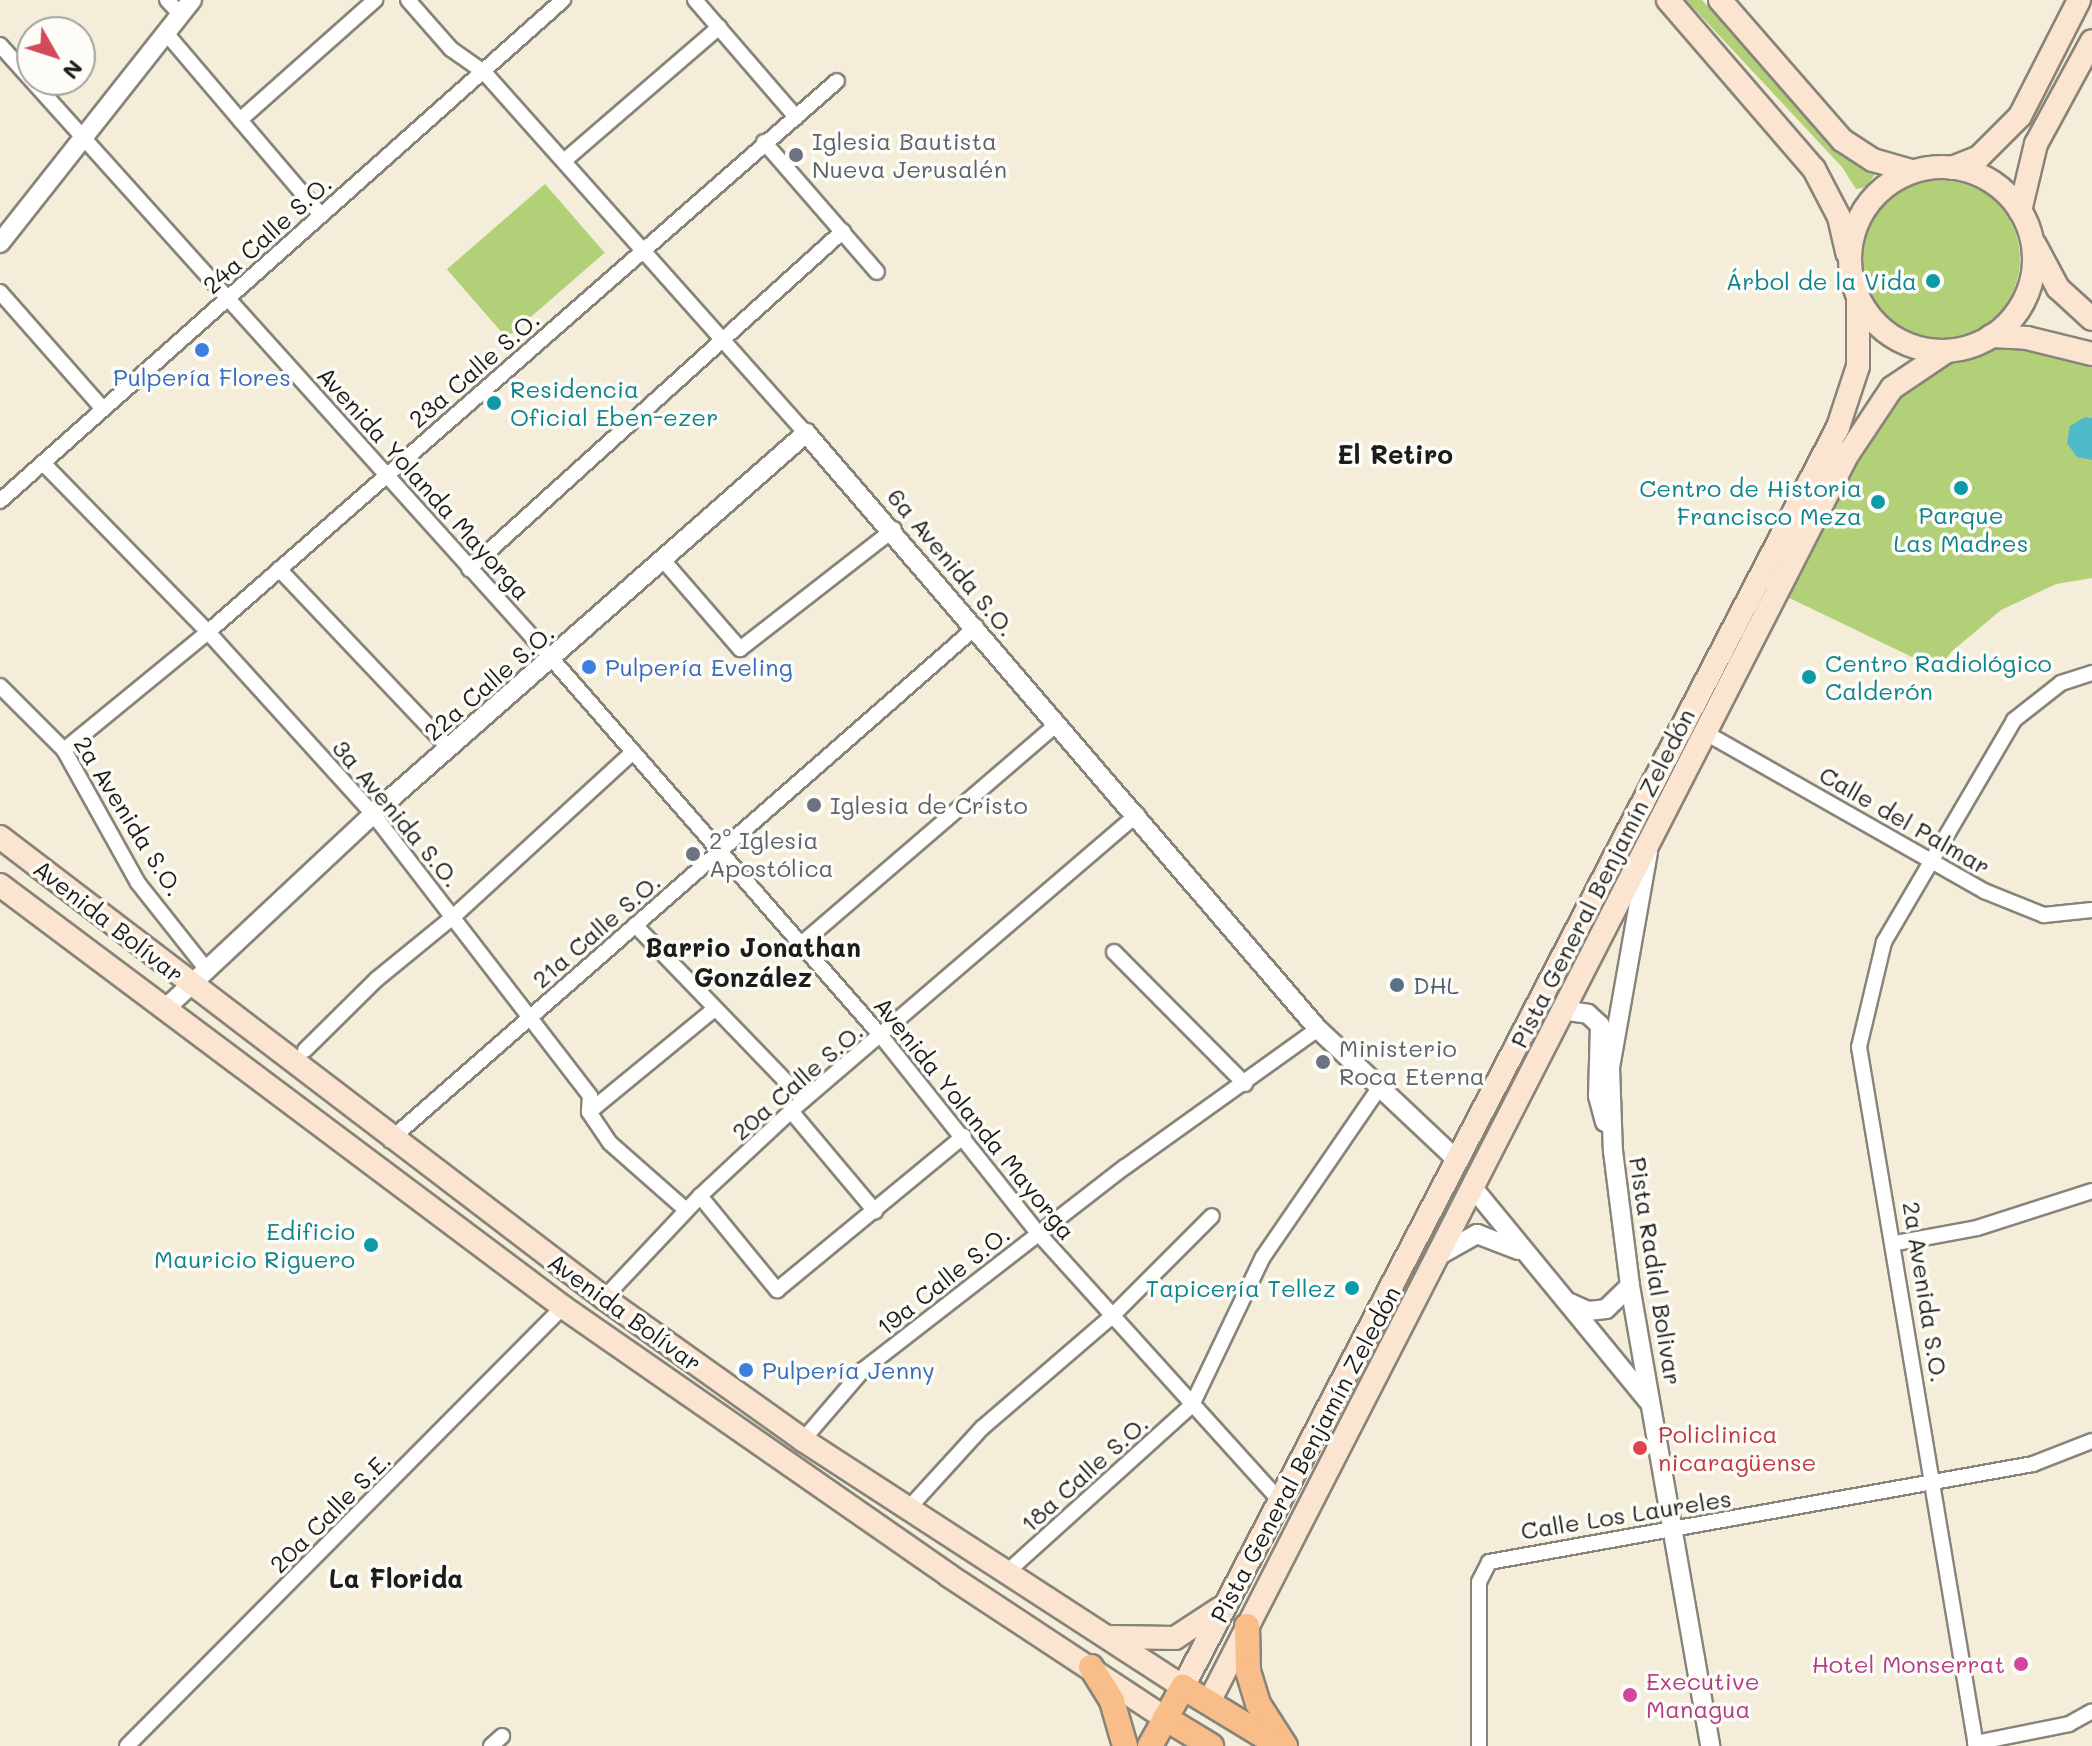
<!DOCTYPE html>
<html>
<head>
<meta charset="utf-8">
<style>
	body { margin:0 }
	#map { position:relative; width:2092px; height:1746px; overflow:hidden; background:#f4edd9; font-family:Mali,sans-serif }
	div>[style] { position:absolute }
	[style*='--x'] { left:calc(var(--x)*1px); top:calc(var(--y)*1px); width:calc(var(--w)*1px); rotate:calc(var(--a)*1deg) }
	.green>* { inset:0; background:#b1d077; transform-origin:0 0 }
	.round { border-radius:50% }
	.water>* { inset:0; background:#4fbbc9 }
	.roads { filter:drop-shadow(2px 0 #88847a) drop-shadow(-2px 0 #88847a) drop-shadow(0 2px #88847a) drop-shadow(0 -2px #88847a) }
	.minor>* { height:14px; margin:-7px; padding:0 7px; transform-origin:7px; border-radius:7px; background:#fff }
	.tertiary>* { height:18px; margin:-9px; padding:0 9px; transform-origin:9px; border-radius:9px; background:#fff }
	.secondary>* { height:22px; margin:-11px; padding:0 11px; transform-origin:11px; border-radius:11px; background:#fce5d0 }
	.secondary>.ring { margin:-11px; padding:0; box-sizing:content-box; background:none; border:22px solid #fce5d0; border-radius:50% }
	.trunk>* { height:24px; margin:-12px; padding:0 12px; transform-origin:12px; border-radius:12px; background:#f8bd89 }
	.dots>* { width:22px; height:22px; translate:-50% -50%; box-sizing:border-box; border:4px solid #fdfcf7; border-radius:50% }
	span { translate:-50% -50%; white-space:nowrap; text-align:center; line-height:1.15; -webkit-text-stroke:7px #fdfcf7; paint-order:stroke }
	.worship-label { font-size:24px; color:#5b616d }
	.left { translate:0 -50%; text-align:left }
	.street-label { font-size:24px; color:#1c1c1c }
	.culture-label { font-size:24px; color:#0d838f }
	.right { translate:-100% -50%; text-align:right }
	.shop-label { font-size:24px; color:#366cbe }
	.service-label { font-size:24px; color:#4e5e75 }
	.health-label { font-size:24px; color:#be3a42 }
	.hotel-label { font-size:24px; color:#b23c85 }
	.neighbourhood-label { font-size:26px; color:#1c1c1c; font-weight:700 }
	.north { position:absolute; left:16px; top:16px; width:80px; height:80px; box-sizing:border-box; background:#fdfcf7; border:2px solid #a3a29f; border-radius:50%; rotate:129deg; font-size:22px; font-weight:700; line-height:32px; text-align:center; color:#1c1c1c }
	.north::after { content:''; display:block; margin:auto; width:28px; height:36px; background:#d1495b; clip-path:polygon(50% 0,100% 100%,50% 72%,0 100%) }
</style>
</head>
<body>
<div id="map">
	<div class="green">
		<div style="clip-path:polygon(1686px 0,1702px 0,1853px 162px,1876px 173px,1866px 187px,1856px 189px,1842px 167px)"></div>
		<div class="round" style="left:1862px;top:180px;width:158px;height:158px"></div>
		<div style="left:545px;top:184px;width:91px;height:130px;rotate:49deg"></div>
		<div style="clip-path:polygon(1991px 336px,2092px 354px,2092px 578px,2056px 584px,2001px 610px,1951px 652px,1939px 670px,1777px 592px,1878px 406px,1947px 351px)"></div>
	</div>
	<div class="water">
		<div style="clip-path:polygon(2085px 417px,2092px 418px,2092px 460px,2077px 457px,2067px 443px,2070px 426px)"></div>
	</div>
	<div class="roads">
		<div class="minor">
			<div style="--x:167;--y:0;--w:19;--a:47"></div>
			<div style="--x:408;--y:0;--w:65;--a:48.7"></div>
			<div style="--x:451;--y:49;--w:39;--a:35"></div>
			<div style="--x:483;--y:71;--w:485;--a:48.3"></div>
			<div style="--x:695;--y:0;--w:155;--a:49.2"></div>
			<div style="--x:166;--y:33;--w:239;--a:49.6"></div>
			<div style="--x:0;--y:45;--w:826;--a:48.04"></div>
			<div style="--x:552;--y:659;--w:502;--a:48.88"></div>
			<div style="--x:882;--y:1037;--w:251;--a:51.5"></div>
			<div style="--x:1038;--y:1233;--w:361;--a:47.9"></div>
			<div style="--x:240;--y:120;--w:181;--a:-41.6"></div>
			<div style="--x:764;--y:142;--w:172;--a:49"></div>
			<div style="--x:564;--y:161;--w:205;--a:-40.8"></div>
			<div style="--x:0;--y:292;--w:156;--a:48.6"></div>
			<div style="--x:43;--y:463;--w:236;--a:45.7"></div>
			<div style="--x:208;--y:632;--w:246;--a:47.8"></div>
			<div style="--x:373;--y:814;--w:356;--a:52.4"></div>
			<div style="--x:590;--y:1096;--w:16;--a:94"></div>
			<div style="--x:589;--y:1112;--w:37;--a:56"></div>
			<div style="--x:610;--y:1143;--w:101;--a:41.4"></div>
			<div style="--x:0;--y:501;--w:754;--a:-41.67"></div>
			<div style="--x:663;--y:560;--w:118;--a:49.1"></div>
			<div style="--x:740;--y:649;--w:195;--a:-37.9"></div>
			<div style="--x:279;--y:569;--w:248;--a:46.5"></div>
			<div style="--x:469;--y:569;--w:504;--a:-42.11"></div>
			<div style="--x:0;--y:686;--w:91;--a:45"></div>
			<div style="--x:64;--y:750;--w:152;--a:60.9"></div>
			<div style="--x:138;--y:883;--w:111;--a:51.6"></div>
			<div style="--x:1706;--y:733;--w:320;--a:29.6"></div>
			<div style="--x:1984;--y:891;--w:65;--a:21.8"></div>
			<div style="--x:2044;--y:915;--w:48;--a:-5.9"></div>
			<div style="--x:64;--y:750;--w:186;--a:-39.3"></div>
			<div style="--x:208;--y:632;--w:836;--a:-41.22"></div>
			<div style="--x:635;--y:925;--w:243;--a:46"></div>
			<div style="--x:800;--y:945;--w:340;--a:-40.7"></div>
			<div style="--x:1114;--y:952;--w:186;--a:45.2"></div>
			<div style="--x:305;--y:1050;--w:101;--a:-44.6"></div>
			<div style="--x:377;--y:979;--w:99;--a:-39.3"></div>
			<div style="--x:454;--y:916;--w:243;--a:-42.5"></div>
			<div style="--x:791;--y:1111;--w:131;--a:50"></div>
			<div style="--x:589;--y:1112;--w:161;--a:-39.4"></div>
			<div style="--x:390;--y:1140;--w:779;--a:-41.2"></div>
			<div style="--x:700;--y:1196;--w:122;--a:50.7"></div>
			<div style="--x:777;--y:1290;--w:242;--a:-39.5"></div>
			<div style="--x:1896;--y:1243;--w:82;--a:-10.5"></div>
			<div style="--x:1977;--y:1228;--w:121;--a:-17.8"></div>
			<div style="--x:604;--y:1298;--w:140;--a:-46.7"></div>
			<div style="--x:700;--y:1196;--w:125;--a:-43"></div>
			<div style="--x:791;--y:1111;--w:456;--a:-40.6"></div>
			<div style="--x:803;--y:1440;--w:92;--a:-49.4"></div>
			<div style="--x:863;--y:1370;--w:331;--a:-37.8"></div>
			<div style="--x:1125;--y:1167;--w:237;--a:-35.6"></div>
			<div style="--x:907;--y:1510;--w:111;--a:-47.6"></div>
			<div style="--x:982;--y:1428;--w:172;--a:-40.7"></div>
			<div style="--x:1112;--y:1316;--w:141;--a:-45"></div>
			<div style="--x:1006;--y:1573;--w:251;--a:-42.1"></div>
			<div style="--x:1192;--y:1405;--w:164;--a:-64.4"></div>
			<div style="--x:1263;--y:1257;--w:205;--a:-55.5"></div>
			<div style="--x:1975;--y:1743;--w:96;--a:-11.4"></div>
			<div style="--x:2069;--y:1724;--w:26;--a:-29"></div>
			<div style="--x:127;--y:1746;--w:619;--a:-45.2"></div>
			<div style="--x:491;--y:1746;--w:15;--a:-42"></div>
			<div style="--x:1479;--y:1746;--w:164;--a:-90"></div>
			<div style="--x:1479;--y:1582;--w:22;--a:-63"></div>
			<div style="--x:1489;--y:1562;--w:553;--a:-10.21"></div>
			<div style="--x:2033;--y:1464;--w:63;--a:-21.3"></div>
			<div style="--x:1976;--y:1746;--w:709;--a:-99.5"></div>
			<div style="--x:1859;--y:1047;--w:108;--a:-76.6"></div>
			<div style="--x:1884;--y:942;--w:257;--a:-59.6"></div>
			<div style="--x:2014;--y:720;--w:60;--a:-38.2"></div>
			<div style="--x:2061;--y:683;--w:33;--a:-18"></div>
		</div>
		<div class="tertiary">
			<div style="--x:0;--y:243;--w:310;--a:-51.7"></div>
			<div style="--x:1648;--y:852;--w:218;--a:100"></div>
			<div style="--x:1610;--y:1067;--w:84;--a:88"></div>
			<div style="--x:1613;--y:1151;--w:136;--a:82.8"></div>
			<div style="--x:1630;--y:1286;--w:467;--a:80.1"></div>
			<div style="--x:166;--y:1008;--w:284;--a:-43.1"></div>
			<div style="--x:373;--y:814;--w:577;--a:-41.34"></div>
			<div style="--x:806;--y:433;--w:786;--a:49.34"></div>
			<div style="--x:1318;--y:1029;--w:190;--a:43.3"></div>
			<div style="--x:1561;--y:1010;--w:27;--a:8"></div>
			<div style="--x:1588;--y:1014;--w:16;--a:43"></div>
			<div style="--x:1600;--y:1025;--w:71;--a:91.6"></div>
			<div style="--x:1598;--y:1096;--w:27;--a:75"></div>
			<div style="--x:1474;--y:1189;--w:276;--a:50.6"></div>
			<div style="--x:1438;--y:1256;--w:45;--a:-29.4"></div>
			<div style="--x:1477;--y:1234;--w:44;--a:21.3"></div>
			<div style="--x:1570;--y:1303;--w:20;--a:24"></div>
			<div style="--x:1588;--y:1311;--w:18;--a:-6"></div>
			<div style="--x:1606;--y:1309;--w:33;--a:-44"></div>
		</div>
		<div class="secondary">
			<div style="--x:1668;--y:0;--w:223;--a:49.2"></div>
			<div style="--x:1814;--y:169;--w:54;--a:62.5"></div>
			<div style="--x:1839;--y:217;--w:37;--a:77"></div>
			<div style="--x:1720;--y:0;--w:186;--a:48.9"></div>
			<div style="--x:1842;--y:140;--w:37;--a:33"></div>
			<div style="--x:1873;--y:160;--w:40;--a:16"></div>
			<div class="ring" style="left:1850px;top:167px;width:162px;height:162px"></div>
			<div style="--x:1952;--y:168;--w:29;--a:-22"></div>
			<div style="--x:1979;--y:157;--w:58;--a:-45"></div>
			<div style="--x:2020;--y:116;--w:130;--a:-63"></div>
			<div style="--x:2020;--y:211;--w:69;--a:-76.6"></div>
			<div style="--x:2036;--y:144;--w:117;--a:-61.5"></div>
			<div style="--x:2035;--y:245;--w:49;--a:61.9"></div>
			<div style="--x:2058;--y:288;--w:46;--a:42.4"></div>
			<div style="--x:1991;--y:336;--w:36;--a:3"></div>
			<div style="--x:2027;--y:338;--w:67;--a:13.8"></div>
			<div style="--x:0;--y:837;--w:760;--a:37.35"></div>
			<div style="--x:604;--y:1298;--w:244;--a:35.5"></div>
			<div style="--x:803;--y:1440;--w:453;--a:33"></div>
			<div style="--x:1183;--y:1687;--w:1420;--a:-62.53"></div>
			<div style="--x:1838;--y:427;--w:64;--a:-71.8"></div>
			<div style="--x:1858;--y:366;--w:69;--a:-90"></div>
			<div style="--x:0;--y:885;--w:704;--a:36.85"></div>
			<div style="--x:563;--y:1307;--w:469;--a:34.8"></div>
			<div style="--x:948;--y:1575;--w:260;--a:33.4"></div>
			<div style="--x:1112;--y:1637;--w:63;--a:0.9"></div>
			<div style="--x:1175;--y:1638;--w:53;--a:-33.4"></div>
			<div style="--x:1209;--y:1702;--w:1398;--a:-62.9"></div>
			<div style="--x:1846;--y:457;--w:83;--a:-56.3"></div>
			<div style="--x:1892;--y:388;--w:66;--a:-33.9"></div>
		</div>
		<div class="trunk">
			<div style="--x:1247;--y:1626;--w:45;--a:88.7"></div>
			<div style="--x:1248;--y:1671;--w:34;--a:73"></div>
			<div style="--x:1258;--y:1704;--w:50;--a:57.3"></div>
			<div style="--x:1091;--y:1667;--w:40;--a:58"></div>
			<div style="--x:1112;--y:1701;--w:47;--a:73.9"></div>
			<div style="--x:1165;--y:1718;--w:54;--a:31.3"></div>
			<div style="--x:1150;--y:1746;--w:68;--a:-60.8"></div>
			<div style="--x:1183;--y:1687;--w:114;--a:31.3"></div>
		</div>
	</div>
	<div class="dots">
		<div style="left:796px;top:155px;background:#6b7280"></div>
		<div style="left:1933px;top:281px;background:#0f9aa8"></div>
		<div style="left:202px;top:350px;background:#3f7fe0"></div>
		<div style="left:494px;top:403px;background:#0f9aa8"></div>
		<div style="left:1961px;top:488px;background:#0f9aa8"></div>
		<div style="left:1878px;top:502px;background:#0f9aa8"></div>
		<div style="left:589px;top:667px;background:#3f7fe0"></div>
		<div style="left:1809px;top:677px;background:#0f9aa8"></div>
		<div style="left:814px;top:805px;background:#6b7280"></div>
		<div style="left:693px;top:854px;background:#6b7280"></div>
		<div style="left:1397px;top:985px;background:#5c6f8a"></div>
		<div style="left:1323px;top:1062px;background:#6b7280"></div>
		<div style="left:371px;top:1245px;background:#0f9aa8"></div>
		<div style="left:1352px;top:1288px;background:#0f9aa8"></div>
		<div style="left:746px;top:1370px;background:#3f7fe0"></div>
		<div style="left:1640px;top:1448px;background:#e0444e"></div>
		<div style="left:2021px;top:1664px;background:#d1479c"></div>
		<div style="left:1630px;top:1695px;background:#d1479c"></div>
	</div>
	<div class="worship-label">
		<span class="left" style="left:812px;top:155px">Iglesia Bautista<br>Nueva Jerusalén</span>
		<span class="left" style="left:830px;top:805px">Iglesia de Cristo</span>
		<span class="left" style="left:709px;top:854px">2° Iglesia<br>Apostólica</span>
		<span class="left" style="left:1339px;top:1062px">Ministerio<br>Roca Eterna</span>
	</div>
	<div class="street-label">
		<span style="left:267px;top:234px;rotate:-42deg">24a Calle S.O.</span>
		<span style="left:474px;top:369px;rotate:-41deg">23a Calle S.O.</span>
		<span style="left:424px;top:483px;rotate:48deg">Avenida Yolanda Mayorga</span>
		<span style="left:952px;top:562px;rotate:50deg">6a Avenida S.O.</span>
		<span style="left:489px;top:682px;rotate:-41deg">22a Calle S.O.</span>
		<span style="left:397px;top:813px;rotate:50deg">3a Avenida S.O.</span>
		<span style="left:129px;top:816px;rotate:58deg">2a Avenida S.O.</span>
		<span style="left:1905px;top:820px;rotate:30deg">Calle del Palmar</span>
		<span style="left:1602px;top:878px;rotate:-63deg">Pista General Benjamín Zeledón</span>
		<span style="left:109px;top:921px;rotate:38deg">Avenida Bolívar</span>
		<span style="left:596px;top:930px;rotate:-41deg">21a Calle S.O.</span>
		<span style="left:797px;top:1081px;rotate:-41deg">20a Calle S.O.</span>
		<span style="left:975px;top:1118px;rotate:51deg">Avenida Yolanda Mayorga</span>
		<span style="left:1656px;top:1271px;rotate:81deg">Pista Radial Bolivar</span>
		<span style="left:943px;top:1280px;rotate:-38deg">19a Calle S.O.</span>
		<span style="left:1926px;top:1292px;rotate:81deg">2a Avenida S.O.</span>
		<span style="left:625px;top:1312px;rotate:36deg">Avenida Bolívar</span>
		<span style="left:1305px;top:1454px;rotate:-62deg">Pista General Benjamín Zeledón</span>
		<span style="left:1084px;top:1473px;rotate:-42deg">18a Calle S.O.</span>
		<span style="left:330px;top:1512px;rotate:-45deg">20a Calle S.E.</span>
		<span style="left:1626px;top:1514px;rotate:-9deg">Calle Los Laureles</span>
	</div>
	<div class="culture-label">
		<span class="right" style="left:1917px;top:281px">Árbol de la Vida</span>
		<span class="left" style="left:510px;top:403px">Residencia<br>Oficial Eben-ezer</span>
		<span class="right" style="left:1862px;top:502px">Centro de Historia<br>Francisco Meza</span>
		<span style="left:1961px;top:529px">Parque<br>Las Madres</span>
		<span class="left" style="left:1825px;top:677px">Centro Radiológico<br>Calderón</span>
		<span class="right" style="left:355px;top:1245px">Edificio<br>Mauricio Riguero</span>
		<span class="right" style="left:1336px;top:1288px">Tapicería Tellez</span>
	</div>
	<div class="shop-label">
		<span style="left:202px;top:377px">Pulpería Flores</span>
		<span class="left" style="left:605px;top:667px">Pulpería Eveling</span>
		<span class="left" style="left:762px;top:1370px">Pulpería Jenny</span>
	</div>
	<div class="service-label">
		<span class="left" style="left:1413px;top:985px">DHL</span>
	</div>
	<div class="health-label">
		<span class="left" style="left:1658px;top:1448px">Policlinica<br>nicaragüense</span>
	</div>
	<div class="hotel-label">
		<span class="right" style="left:2005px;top:1664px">Hotel Monserrat</span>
		<span class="left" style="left:1646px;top:1695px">Executive<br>Managua</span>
	</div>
	<div class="neighbourhood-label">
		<span style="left:1395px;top:455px">El Retiro</span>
		<span style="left:753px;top:963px">Barrio Jonathan<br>González</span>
		<span style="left:396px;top:1579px">La Florida</span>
	</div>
	<div class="north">N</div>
</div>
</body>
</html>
